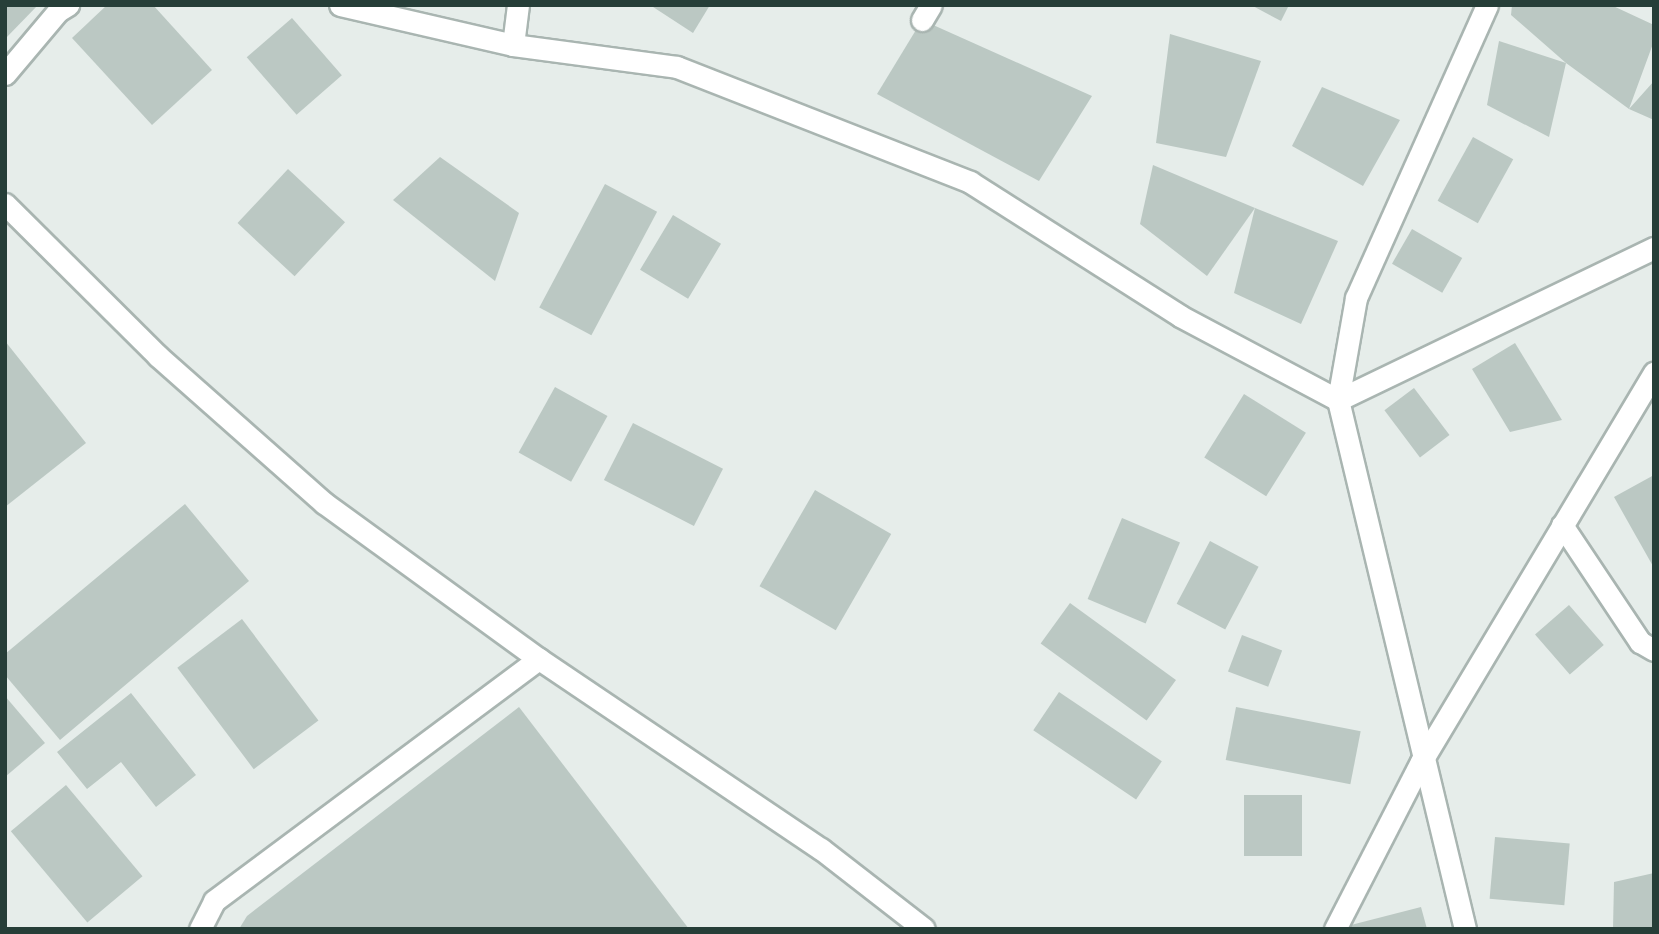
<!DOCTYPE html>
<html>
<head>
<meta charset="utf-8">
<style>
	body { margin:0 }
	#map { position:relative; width:1659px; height:934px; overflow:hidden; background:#e6edea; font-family:"Source Sans 3",sans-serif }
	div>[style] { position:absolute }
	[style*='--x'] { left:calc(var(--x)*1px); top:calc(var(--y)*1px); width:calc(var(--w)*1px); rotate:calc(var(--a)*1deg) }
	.building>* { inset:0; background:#bbc8c3; transform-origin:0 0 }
	.roads { filter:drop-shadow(2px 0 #a9b5b1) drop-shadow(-2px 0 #a9b5b1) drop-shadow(0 2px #a9b5b1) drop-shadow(0 -2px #a9b5b1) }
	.minor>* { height:21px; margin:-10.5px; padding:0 10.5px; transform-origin:10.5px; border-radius:10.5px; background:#fff }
	.tertiary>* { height:21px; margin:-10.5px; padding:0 10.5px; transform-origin:10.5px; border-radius:10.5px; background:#fff }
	span { translate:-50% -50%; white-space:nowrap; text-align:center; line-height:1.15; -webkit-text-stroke:5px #f6faf8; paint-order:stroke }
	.frame { position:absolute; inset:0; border:7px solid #263e38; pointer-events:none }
</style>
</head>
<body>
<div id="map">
	<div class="building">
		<div style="clip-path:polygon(5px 5px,38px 5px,5px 39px)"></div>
		<div style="clip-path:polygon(107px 5px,153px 5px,212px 70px,152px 125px,72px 38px)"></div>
		<div style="clip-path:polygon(650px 5px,710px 5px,693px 33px)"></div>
		<div style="clip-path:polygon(1251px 5px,1289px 5px,1281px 21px)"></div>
		<div style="clip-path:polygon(1512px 5px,1611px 5px,1654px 25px,1654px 41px,1629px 109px,1654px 81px,1654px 120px,1629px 109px,1566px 63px,1511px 15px)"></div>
		<div style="left:292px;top:18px;width:76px;height:60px;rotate:49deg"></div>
		<div style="clip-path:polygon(922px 20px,1092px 96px,1039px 181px,877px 94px)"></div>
		<div style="clip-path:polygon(1170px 34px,1261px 61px,1226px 157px,1156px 143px)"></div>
		<div style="clip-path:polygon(1499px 41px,1566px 63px,1549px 137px,1487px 105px)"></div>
		<div style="clip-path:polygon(1322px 87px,1400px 120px,1363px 186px,1292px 146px)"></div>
		<div style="left:1473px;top:137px;width:46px;height:73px;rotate:29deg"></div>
		<div style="clip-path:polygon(440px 157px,519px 213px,495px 281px,393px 200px)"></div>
		<div style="clip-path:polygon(1153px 165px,1255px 208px,1207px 276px,1140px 224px)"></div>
		<div style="left:288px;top:169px;width:78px;height:74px;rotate:43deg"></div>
		<div style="left:605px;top:184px;width:59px;height:140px;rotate:28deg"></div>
		<div style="clip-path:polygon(1255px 208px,1338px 241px,1301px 324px,1234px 293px)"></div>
		<div style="left:673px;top:215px;width:56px;height:64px;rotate:31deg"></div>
		<div style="left:1412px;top:229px;width:58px;height:40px;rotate:30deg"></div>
		<div style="clip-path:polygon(5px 341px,86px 443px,5px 507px)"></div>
		<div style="clip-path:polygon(1515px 343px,1562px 420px,1510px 432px,1472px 369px)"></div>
		<div style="left:555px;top:387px;width:60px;height:75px;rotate:29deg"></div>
		<div style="left:1414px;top:388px;width:59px;height:37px;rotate:53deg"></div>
		<div style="left:1244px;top:394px;width:73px;height:75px;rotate:32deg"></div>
		<div style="left:633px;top:423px;width:101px;height:64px;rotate:27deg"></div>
		<div style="clip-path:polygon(1654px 475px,1654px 568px,1614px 497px)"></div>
		<div style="left:815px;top:490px;width:88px;height:111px;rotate:30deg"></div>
		<div style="clip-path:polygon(185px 504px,249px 581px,60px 740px,5px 675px,5px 654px)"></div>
		<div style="left:1122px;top:518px;width:63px;height:88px;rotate:23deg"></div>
		<div style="left:1210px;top:541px;width:55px;height:71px;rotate:28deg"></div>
		<div style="left:1070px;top:603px;width:131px;height:50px;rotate:36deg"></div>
		<div style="left:1569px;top:605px;width:53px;height:45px;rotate:49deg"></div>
		<div style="left:242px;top:619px;width:127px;height:81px;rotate:53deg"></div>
		<div style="left:1242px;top:635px;width:43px;height:39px;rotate:21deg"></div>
		<div style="left:1059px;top:692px;width:124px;height:46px;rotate:34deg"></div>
		<div style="clip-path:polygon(131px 693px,196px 775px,156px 807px,121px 762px,87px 789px,57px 752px)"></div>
		<div style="clip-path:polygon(5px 696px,45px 743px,5px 777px)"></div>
		<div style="clip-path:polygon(519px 707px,689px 929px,239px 929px,247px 916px)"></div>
		<div style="left:1236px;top:707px;width:127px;height:54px;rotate:11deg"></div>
		<div style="left:66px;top:785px;width:119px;height:72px;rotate:50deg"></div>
		<div style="left:1244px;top:795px;width:58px;height:61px"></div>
		<div style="left:1495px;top:837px;width:75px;height:62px;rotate:5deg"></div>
		<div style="clip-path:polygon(1654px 873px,1654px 929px,1613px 929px,1614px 882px)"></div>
		<div style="clip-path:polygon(1421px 907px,1427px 929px,1347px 929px,1347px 926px)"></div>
	</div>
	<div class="roads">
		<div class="minor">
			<div style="--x:340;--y:5;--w:178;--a:13"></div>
			<div style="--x:513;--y:45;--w:165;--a:7.6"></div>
			<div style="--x:677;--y:67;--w:315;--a:21.4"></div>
			<div style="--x:970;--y:182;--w:249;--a:32.5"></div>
			<div style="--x:1180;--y:316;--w:179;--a:28"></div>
			<div style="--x:922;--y:20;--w:17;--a:-59"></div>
			<div style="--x:513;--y:45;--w:40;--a:-82.9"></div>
			<div style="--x:5;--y:74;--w:82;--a:-49.9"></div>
			<div style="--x:58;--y:11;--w:12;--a:-31"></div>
			<div style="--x:1338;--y:400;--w:351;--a:-25.7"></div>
			<div style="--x:1562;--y:525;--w:141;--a:56.3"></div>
			<div style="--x:1640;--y:642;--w:16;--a:30"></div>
			<div style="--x:200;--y:929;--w:31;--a:-63"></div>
			<div style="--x:214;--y:901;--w:405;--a:-36.7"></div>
			<div style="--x:1335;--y:929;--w:188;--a:-62.8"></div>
			<div style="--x:1421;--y:762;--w:454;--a:-59.1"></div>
			<div style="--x:1465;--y:929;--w:544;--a:-103.5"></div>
			<div style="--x:1338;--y:400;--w:104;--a:-80"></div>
			<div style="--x:1356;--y:298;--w:321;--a:-65.9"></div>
		</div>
		<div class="tertiary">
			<div style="--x:5;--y:204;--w:216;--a:44.8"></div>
			<div style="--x:158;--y:356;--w:222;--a:41.5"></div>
			<div style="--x:324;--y:503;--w:266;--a:36"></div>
			<div style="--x:539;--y:659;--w:340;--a:34"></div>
			<div style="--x:821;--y:849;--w:130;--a:37.8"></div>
		</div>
	</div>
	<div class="frame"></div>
</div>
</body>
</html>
